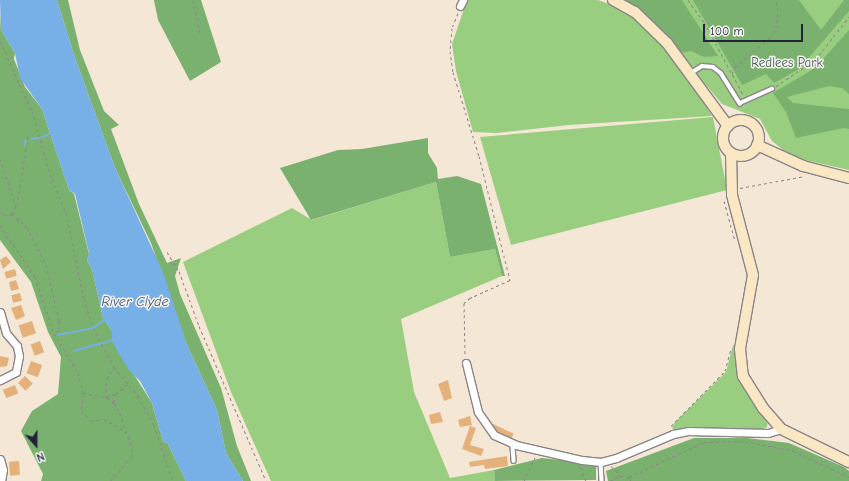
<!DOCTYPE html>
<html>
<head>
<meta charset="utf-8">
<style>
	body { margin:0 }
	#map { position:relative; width:849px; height:481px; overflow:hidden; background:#f4e7d5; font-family:"Comic Neue",sans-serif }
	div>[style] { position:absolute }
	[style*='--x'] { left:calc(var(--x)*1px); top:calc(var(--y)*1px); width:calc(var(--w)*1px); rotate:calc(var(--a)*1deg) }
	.green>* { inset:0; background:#99ce80 }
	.forest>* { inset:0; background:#7ab16e }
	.water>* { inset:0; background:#77b0e7 }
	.stream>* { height:2px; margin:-1px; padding:0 1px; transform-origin:1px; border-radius:1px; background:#77b0e7 }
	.building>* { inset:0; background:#e5b17b; transform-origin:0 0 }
	.path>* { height:1px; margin-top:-0.5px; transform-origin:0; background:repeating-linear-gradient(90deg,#8b8488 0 3px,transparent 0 6px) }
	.roads { filter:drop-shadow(1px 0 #8b8488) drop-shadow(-1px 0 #8b8488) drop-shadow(0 1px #8b8488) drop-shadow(0 -1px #8b8488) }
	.lane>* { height:3.5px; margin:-1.75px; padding:0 1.75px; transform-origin:1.75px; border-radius:1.75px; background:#fff }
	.street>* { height:7px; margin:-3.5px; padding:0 3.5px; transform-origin:3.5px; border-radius:3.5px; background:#fff }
	.secondary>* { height:10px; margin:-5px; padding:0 5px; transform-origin:5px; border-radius:5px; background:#fae7c3 }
	.secondary>.ring { margin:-5px; padding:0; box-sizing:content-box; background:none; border:10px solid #fae7c3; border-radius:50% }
	span { translate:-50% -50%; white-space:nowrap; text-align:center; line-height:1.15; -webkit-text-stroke:3px #f6f6f2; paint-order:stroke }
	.park-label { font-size:13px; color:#465650 }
	.water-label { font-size:14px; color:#405477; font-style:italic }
	.north { position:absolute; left:16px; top:425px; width:40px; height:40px; -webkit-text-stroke:3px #f6f6f2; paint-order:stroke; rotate:159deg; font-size:11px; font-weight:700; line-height:16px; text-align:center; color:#22223b }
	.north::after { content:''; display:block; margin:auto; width:14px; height:18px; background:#22223b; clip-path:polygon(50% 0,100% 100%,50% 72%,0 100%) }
	.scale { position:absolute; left:703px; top:24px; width:100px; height:18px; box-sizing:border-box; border:2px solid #22223b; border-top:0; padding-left:5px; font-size:12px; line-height:14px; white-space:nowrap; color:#22223b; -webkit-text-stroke:3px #f6f6f2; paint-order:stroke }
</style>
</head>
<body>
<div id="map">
	<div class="green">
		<div style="clip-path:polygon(467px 0,598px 0,615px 6px,630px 14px,656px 37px,687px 77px,712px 116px,569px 125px,496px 133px,473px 132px,456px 71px,452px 44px)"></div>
		<div style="clip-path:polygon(624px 0,849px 0,849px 170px,800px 159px,783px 150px,772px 141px,760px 119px,722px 104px,679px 53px,633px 6px)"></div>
		<div style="clip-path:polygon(713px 117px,727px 190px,511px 245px,480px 137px)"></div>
		<div style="clip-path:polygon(436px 182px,450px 257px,495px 249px,502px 276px,401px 319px,414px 392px,450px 478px,494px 470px,495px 481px,271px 481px,231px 392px,183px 262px,292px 208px,312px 220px)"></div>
		<div style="clip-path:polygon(733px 345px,737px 346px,736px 361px,739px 377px,768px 420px,767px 427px,763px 429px,674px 430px,672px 427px,675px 422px,726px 372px)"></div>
	</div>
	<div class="forest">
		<div style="clip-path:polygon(57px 0,68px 0,80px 50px,104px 111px,119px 125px,111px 129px,139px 204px,167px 263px,181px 258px,175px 276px,180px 294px,221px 388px,237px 446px,251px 481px,243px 481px,226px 453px,217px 410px,187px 345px,151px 243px,115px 168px,74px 55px)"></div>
		<div style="clip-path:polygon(154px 0,201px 0,221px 62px,190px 81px,158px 20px)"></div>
		<div style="clip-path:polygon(624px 0,682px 0,718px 56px,704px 57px,691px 51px,679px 53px,633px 6px)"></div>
		<div style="clip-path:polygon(693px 0,799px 0,821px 30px,844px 0,849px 0,849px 11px,799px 69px,774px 83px,766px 74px,742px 85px)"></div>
		<div style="clip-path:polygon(0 13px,1px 30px,15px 53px,14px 59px,25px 87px,42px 109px,69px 190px,74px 194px,89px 254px,87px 261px,92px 269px,103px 318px,112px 331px,112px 340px,152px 403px,163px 441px,168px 444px,186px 481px,41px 481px,43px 474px,21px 431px,32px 411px,58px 394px,61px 357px,48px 332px,31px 282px,0 240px)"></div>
		<div style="clip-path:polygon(849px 30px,849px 94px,842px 88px,829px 86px,787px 97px,793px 103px,849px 109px,849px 129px,844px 128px,796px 138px,786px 112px,773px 93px,815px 68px)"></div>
		<div style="clip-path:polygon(428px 138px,428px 153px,437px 168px,438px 179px,457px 176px,481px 184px,505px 276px,502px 276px,495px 249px,450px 257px,436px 182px,311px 220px,280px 168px,338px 150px,362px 149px)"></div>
		<div style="clip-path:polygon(694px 438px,747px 438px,789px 443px,844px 467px,849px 471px,849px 481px,608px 481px,606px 471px)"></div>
		<div style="clip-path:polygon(542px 458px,596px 464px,596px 480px,495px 481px,494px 470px)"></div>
	</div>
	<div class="water">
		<div style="clip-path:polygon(0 0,57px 0,74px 55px,115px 168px,163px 272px,187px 345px,217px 410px,226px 453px,243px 481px,186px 481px,168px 444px,163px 441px,152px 403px,140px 381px,129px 370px,117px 351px,112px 340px,112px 331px,103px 318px,92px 269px,87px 261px,89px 253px,75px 194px,69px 190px,42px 109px,20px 78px,15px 53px,1px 30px)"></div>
	</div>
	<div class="stream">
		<div style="--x:42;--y:137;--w:11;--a:-22"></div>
		<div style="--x:31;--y:139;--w:8;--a:-7"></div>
		<div style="--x:25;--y:145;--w:5;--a:-90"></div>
		<div style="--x:58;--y:335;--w:36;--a:-11"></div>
		<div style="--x:93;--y:328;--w:16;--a:-35"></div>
		<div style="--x:104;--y:343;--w:11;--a:-22"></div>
		<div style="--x:74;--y:351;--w:29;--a:-16"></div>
	</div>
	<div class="building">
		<div style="clip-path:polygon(6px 256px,11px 262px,3px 269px,0 260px)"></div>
		<div style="left:15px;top:269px;width:7px;height:11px;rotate:74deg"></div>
		<div style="clip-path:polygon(16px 280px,19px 289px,11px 291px,9px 282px)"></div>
		<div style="left:20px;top:293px;width:8px;height:9px;rotate:76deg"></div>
		<div style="clip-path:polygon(21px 305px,25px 316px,16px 320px,11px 308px)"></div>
		<div style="left:32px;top:321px;width:13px;height:14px;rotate:72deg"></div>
		<div style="left:40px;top:341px;width:12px;height:10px;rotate:70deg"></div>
		<div style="clip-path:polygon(0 356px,9px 358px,7px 366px,0 367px)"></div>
		<div style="left:31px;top:361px;width:12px;height:13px;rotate:20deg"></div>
		<div style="left:25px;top:376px;width:11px;height:10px;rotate:45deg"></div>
		<div style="clip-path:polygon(448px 380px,452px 398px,444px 401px,438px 384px)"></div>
		<div style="left:15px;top:385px;width:9px;height:13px;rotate:69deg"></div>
		<div style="clip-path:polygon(440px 412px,443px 422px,431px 424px,429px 415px)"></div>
		<div style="clip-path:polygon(470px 416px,472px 425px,460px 427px,458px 420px)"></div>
		<div style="left:493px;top:424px;width:23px;height:5px;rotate:25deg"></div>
		<div style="clip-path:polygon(470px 426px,476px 428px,470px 445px,484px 449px,481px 456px,462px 449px)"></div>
		<div style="clip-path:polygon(507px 456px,508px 466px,485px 469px,484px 465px,470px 467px,469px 462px)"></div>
		<div style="left:19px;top:461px;width:14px;height:10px;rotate:86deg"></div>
	</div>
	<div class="path">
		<div style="--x:193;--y:0;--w:34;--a:78"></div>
		<div style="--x:688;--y:0;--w:27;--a:54"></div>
		<div style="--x:704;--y:22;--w:84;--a:61.6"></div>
		<div style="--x:458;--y:13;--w:16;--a:112"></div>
		<div style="--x:452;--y:28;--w:23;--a:95"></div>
		<div style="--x:450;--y:51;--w:21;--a:82"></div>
		<div style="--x:453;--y:72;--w:88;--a:72.8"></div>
		<div style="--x:479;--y:156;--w:128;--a:76"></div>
		<div style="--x:510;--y:280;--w:44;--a:155.8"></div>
		<div style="--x:470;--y:298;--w:8;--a:140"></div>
		<div style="--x:464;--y:303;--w:54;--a:88.9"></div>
		<div style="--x:0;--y:41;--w:77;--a:65.4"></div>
		<div style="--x:32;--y:111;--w:66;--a:74.1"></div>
		<div style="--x:50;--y:174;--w:42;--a:67.7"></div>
		<div style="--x:66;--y:213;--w:88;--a:78.2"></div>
		<div style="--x:84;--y:299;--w:30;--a:73"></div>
		<div style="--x:93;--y:328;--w:44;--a:61.7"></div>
		<div style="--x:114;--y:367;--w:38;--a:50"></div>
		<div style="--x:138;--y:396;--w:33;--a:61"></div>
		<div style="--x:154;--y:425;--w:59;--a:71.3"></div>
		<div style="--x:732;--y:74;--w:8;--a:-67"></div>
		<div style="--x:735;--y:67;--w:45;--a:-39.6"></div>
		<div style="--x:770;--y:38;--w:12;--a:-59"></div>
		<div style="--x:776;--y:28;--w:17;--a:-83"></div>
		<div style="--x:778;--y:11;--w:11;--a:-100"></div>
		<div style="--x:776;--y:86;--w:47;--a:-33.7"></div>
		<div style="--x:815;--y:60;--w:55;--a:-51.7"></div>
		<div style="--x:0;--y:159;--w:50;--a:71.2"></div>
		<div style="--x:16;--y:206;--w:9;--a:117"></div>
		<div style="--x:12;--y:214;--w:6;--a:171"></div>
		<div style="--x:6;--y:215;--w:7;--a:-153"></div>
		<div style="--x:740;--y:188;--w:66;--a:-10.5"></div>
		<div style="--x:724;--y:201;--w:41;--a:74.6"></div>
		<div style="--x:17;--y:205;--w:70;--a:-80.9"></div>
		<div style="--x:12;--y:214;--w:20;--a:41"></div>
		<div style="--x:27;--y:227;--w:42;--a:63.4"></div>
		<div style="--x:46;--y:265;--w:57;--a:76.7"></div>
		<div style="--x:59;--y:320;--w:10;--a:90"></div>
		<div style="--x:59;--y:330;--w:5;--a:143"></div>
		<div style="--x:0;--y:225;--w:63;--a:56.1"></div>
		<div style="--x:35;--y:277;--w:59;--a:71.3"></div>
		<div style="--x:54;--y:333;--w:47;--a:59"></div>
		<div style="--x:78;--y:373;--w:21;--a:76"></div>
		<div style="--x:83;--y:393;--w:23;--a:10"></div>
		<div style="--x:106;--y:397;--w:18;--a:-87"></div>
		<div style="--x:107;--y:379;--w:13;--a:-58"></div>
		<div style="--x:167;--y:252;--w:22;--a:58"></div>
		<div style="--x:179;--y:271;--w:59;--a:70"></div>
		<div style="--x:199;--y:326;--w:169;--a:66.6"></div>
		<div style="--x:83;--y:394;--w:16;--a:94"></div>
		<div style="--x:82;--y:410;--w:14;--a:51"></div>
		<div style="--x:91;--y:421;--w:13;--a:-9"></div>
		<div style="--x:104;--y:419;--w:24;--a:30"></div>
		<div style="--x:125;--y:431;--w:13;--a:63"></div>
		<div style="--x:131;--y:443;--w:13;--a:86"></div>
		<div style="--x:132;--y:456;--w:33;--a:131"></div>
		<div style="--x:116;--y:394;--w:9;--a:103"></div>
		<div style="--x:114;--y:403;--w:10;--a:-143"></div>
		<div style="--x:106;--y:397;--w:10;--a:-17"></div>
		<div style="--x:116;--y:394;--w:16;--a:-40"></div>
		<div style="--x:114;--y:403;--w:12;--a:59"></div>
		<div style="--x:120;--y:413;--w:19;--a:74"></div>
		<div style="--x:671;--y:426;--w:77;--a:-45.5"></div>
		<div style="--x:725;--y:371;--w:23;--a:-75"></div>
		<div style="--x:611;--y:466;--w:13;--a:45"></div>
		<div style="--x:580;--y:467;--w:15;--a:67"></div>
		<div style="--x:629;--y:478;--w:4;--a:56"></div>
		<div style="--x:524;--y:481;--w:26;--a:-65"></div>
		<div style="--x:610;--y:481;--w:11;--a:-27"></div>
		<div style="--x:620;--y:476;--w:9;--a:6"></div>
		<div style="--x:629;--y:477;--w:83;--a:-25"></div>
		<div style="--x:704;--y:442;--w:41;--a:-1.4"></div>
		<div style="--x:745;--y:441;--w:49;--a:11.8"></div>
		<div style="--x:793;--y:451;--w:62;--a:24.9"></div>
	</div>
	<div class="roads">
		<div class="lane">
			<div style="--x:691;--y:73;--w:13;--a:-32"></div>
			<div style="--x:702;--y:66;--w:11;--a:5"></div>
			<div style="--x:713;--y:67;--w:10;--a:37"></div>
			<div style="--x:721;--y:73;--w:36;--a:58"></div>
			<div style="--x:740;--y:103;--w:35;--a:-24"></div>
			<div style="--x:513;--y:446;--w:15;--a:86"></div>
			<div style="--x:601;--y:462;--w:19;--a:87"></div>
		</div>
		<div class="street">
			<div style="--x:460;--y:6;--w:7;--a:-63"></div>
			<div style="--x:0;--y:312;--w:22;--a:74"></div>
			<div style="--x:6;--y:333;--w:17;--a:50"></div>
			<div style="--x:17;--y:346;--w:10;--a:79"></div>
			<div style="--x:19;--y:356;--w:16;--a:101"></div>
			<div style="--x:16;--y:372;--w:18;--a:153"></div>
			<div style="--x:466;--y:363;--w:50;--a:76.2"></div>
			<div style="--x:478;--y:412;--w:28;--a:55"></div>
			<div style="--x:494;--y:435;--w:24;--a:24"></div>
			<div style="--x:516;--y:445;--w:68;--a:12.8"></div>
			<div style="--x:582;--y:460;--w:19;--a:6"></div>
			<div style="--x:601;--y:462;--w:16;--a:-15"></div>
			<div style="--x:616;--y:458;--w:62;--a:-22.8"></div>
			<div style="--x:673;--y:434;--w:15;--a:-11"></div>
			<div style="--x:688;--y:431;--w:80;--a:1.4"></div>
			<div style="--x:768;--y:433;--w:14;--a:-17"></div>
			<div style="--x:0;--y:459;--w:11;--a:75"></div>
			<div style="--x:3;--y:470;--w:11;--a:100"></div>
		</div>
		<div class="secondary">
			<div style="--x:613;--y:0;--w:25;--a:29"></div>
			<div style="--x:635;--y:12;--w:45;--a:44.1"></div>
			<div style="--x:667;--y:43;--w:103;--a:53.7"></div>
			<div class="ring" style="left:723px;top:120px;width:26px;height:26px"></div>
			<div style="--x:757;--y:145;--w:51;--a:24.5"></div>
			<div style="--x:803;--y:166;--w:48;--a:14.6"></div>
			<div style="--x:731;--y:153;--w:42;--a:88.6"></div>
			<div style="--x:732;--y:195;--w:83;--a:75.3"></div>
			<div style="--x:753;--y:275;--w:75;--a:100"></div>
			<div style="--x:740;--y:349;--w:27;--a:84"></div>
			<div style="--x:743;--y:376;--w:38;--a:58"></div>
			<div style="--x:763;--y:408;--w:28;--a:49"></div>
			<div style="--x:781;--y:429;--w:76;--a:25.9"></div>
		</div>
	</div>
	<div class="park-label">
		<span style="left:787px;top:63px">Redlees Park</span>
	</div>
	<div class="water-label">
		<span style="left:135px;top:302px">River Clyde</span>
	</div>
	<div class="north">N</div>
	<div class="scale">100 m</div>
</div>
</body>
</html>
